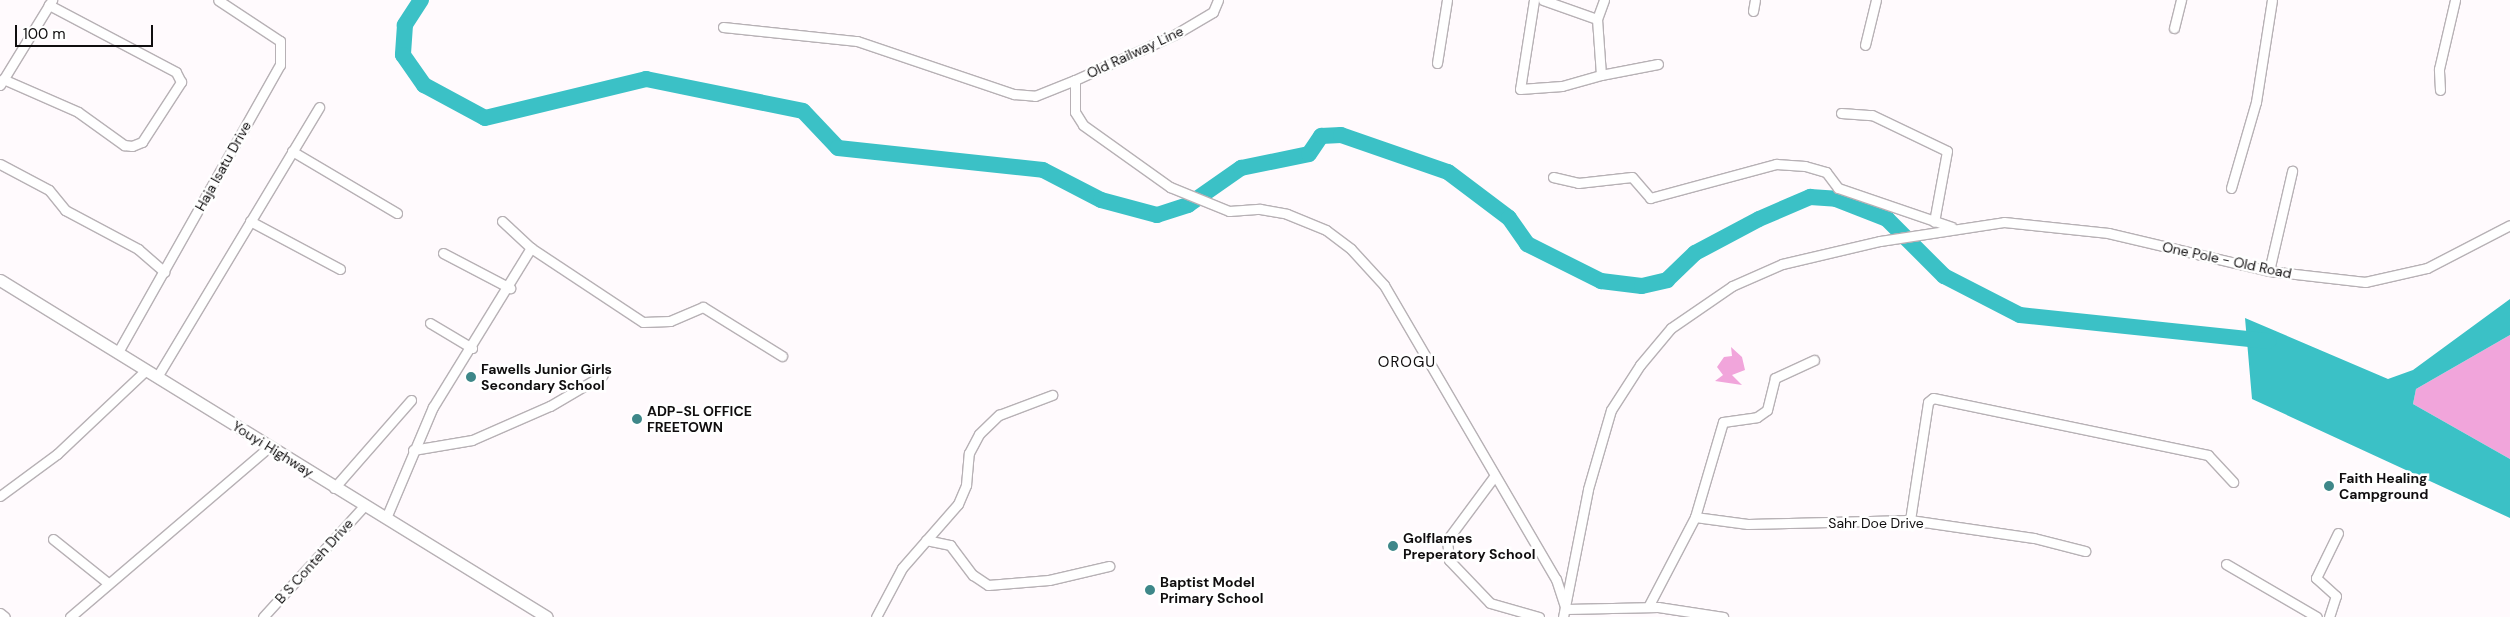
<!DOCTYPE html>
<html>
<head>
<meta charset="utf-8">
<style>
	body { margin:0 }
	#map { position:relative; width:2510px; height:617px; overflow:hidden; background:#fffafd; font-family:"DM Sans",sans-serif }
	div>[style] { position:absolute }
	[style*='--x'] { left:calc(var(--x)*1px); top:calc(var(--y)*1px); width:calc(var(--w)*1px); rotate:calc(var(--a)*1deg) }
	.forest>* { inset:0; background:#f1a5db }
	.water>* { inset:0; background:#3bc1c6 }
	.river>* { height:16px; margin:-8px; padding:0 8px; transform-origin:8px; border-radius:8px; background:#3bc1c6 }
	.roads { filter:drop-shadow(1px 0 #b7b1b5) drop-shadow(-1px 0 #b7b1b5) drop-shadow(0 1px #b7b1b5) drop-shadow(0 -1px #b7b1b5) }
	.minor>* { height:9px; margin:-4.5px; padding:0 4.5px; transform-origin:4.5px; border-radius:4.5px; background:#fff }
	.major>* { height:11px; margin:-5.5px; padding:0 5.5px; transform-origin:5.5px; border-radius:5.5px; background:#fff }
	.dots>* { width:14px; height:14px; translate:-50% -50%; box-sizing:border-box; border:2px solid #fff; border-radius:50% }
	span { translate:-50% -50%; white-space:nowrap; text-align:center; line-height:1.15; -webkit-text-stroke:5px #fff; paint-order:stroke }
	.street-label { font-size:14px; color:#100e0f }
	.poi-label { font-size:14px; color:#100e0f; font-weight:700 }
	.left { translate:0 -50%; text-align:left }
	.neighbourhood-label { font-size:15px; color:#100e0f; letter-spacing:1px }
	.scale { position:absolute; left:15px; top:25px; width:138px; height:22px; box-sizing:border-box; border:2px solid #100e0f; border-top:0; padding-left:6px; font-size:15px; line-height:18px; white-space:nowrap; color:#100e0f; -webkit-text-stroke:4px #fff; paint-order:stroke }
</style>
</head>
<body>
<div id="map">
	<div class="forest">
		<div style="clip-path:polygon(2510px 335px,2510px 459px,2413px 404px,2416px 389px)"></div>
		<div style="clip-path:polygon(1731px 347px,1742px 357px,1745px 370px,1732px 375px,1742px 385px,1715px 381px,1723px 375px,1717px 367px,1724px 357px,1732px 356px)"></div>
	</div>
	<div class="water">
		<div style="clip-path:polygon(2510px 299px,2510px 335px,2416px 389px,2413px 404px,2510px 459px,2510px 518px,2252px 399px,2245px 318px,2388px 379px,2413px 370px)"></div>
	</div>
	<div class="river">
		<div style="--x:421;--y:0;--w:30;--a:123"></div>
		<div style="--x:405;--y:25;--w:30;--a:94"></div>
		<div style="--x:403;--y:55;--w:37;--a:55"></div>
		<div style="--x:424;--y:85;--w:69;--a:28.4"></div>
		<div style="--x:485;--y:118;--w:166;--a:-13.6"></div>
		<div style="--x:646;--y:79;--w:160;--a:11.5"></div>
		<div style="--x:803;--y:111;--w:51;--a:46.6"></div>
		<div style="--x:838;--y:148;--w:206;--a:6.1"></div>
		<div style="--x:1043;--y:170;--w:65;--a:27.3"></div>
		<div style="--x:1101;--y:200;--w:58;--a:15"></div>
		<div style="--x:1157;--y:215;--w:33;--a:-18"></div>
		<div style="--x:1188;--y:205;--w:65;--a:-34.9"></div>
		<div style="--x:1241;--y:168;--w:69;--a:-11.6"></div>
		<div style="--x:1309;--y:154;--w:22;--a:-56"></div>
		<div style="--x:1321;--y:136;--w:20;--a:-3"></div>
		<div style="--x:1341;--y:135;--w:113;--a:19.1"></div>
		<div style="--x:1448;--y:172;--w:76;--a:37"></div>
		<div style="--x:1509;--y:218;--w:32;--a:55"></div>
		<div style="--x:1527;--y:244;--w:83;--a:26.6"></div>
		<div style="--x:1601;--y:281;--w:41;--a:7"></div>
		<div style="--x:1642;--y:286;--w:26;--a:-13"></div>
		<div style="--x:1667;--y:280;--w:39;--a:-44"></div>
		<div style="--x:1695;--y:253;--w:72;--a:-28"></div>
		<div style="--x:1759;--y:219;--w:56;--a:-23.3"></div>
		<div style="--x:1810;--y:197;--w:26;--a:4"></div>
		<div style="--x:1836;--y:199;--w:55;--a:21.4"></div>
		<div style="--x:1887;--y:219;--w:81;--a:45"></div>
		<div style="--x:1944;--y:276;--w:85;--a:27.2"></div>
		<div style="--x:2020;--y:315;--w:250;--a:6"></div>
	</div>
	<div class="roads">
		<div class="minor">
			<div style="--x:1218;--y:0;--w:13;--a:113"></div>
			<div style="--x:1213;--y:12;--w:45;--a:149.5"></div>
			<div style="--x:1174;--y:35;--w:109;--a:155.6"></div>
			<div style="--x:1075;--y:80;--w:32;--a:90"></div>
			<div style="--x:1075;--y:112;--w:15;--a:58"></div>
			<div style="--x:1083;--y:125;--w:107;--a:35.5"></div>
			<div style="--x:1170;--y:187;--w:64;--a:22.1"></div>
			<div style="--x:1229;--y:211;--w:31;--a:-4"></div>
			<div style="--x:1260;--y:209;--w:27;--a:10"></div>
			<div style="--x:1287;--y:214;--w:42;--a:22.3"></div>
			<div style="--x:1326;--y:230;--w:31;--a:37"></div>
			<div style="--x:1351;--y:249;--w:49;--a:47.5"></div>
			<div style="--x:1384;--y:285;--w:341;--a:59.7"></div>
			<div style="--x:1556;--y:579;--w:28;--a:72"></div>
			<div style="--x:1534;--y:0;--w:90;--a:98.9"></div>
			<div style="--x:1520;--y:89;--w:42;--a:-4.1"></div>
			<div style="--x:1562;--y:86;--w:41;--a:-15.8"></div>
			<div style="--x:1543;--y:0;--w:57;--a:19.4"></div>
			<div style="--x:1604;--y:0;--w:20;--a:110"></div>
			<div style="--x:1597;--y:19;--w:56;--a:85.9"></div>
			<div style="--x:1601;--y:75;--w:58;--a:-10.9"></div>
			<div style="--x:1753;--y:11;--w:11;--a:-80"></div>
			<div style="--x:723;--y:27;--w:135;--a:6"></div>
			<div style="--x:857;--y:41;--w:166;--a:18.7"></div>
			<div style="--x:1014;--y:94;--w:21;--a:5"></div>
			<div style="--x:1035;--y:96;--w:43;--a:-21.8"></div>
			<div style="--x:2174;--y:28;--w:29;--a:-76"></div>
			<div style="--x:1865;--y:45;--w:46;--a:-76.3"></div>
			<div style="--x:1437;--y:63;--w:64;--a:-81"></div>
			<div style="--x:3;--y:79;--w:82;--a:23.7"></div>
			<div style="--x:78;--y:112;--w:57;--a:35.7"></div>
			<div style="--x:124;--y:145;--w:8;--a:7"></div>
			<div style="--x:132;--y:146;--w:11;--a:-22"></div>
			<div style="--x:142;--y:142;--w:72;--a:-57"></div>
			<div style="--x:181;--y:82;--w:11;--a:-117"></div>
			<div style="--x:176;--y:72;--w:144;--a:-152.2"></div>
			<div style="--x:0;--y:85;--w:100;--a:-58.5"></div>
			<div style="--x:2440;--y:90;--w:21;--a:-93"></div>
			<div style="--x:2439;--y:69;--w:71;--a:-76.9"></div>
			<div style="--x:1841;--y:113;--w:31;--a:4"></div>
			<div style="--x:1872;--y:115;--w:83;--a:25.6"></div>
			<div style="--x:1947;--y:151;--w:72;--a:100.4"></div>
			<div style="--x:292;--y:151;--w:122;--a:30.6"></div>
			<div style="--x:0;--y:164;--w:55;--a:28"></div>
			<div style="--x:49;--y:190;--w:26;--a:51"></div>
			<div style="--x:65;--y:210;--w:83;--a:28.1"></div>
			<div style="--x:138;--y:249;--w:35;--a:41"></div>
			<div style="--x:1553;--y:177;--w:26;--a:13"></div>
			<div style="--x:1578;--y:183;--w:54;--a:-6.3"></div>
			<div style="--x:1632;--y:177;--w:28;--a:49"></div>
			<div style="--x:1650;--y:198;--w:131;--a:-15.1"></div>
			<div style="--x:1776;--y:164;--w:29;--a:4"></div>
			<div style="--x:1805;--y:166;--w:22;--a:16"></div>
			<div style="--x:1826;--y:172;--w:20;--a:53"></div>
			<div style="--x:1838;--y:188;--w:120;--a:18.9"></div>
			<div style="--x:2231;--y:188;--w:90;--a:-73.8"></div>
			<div style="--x:2256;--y:102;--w:103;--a:-81.1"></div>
			<div style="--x:250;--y:221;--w:102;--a:28.1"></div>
			<div style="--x:502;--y:221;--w:40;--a:43"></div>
			<div style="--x:531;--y:248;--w:134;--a:33.5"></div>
			<div style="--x:643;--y:322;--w:27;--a:-2"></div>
			<div style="--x:670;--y:321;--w:36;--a:-23"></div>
			<div style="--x:703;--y:307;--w:93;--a:31.8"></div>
			<div style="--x:443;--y:253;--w:76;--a:27.6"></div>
			<div style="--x:2269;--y:271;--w:103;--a:-77"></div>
			<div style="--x:430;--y:323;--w:49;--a:30.8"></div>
			<div style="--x:118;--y:352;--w:330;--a:-60.6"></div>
			<div style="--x:280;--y:65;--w:24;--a:-90"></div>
			<div style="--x:280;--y:41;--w:74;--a:-146.5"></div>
			<div style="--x:157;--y:377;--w:315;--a:-59"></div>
			<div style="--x:413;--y:450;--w:60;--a:-9.6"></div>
			<div style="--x:472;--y:440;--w:85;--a:-23.6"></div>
			<div style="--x:550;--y:406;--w:61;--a:-30.3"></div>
			<div style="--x:1493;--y:478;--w:77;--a:126.6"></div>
			<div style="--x:1447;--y:540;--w:20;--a:84"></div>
			<div style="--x:1449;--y:560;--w:59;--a:46.4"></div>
			<div style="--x:1490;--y:603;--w:51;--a:15.9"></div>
			<div style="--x:334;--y:488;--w:117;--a:-48.8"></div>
			<div style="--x:0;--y:496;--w:71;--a:-36.4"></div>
			<div style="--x:57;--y:454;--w:122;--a:-43.3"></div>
			<div style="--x:1695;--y:517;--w:53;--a:7.5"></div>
			<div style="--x:1748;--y:524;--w:162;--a:-1.4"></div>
			<div style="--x:1910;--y:520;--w:125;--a:8.3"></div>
			<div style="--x:2034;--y:538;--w:53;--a:14.3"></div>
			<div style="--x:386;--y:518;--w:121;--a:-67.1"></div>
			<div style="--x:433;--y:407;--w:187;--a:-58.4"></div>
			<div style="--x:1910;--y:520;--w:119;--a:-81.3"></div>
			<div style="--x:1928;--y:402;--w:6;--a:-39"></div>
			<div style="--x:1933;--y:398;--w:281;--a:11.7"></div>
			<div style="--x:2208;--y:455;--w:37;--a:47"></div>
			<div style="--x:53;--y:539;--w:70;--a:38.7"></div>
			<div style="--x:926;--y:540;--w:25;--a:12"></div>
			<div style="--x:950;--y:545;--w:38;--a:53"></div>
			<div style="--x:973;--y:575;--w:18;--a:34"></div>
			<div style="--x:988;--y:585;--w:61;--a:-4.7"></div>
			<div style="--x:1049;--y:580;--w:62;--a:-13.1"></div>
			<div style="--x:2226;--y:564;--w:105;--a:30.2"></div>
			<div style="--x:1648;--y:607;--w:102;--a:-62.4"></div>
			<div style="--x:1695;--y:517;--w:99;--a:-73.6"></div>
			<div style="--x:1723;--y:422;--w:34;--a:-8"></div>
			<div style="--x:1757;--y:417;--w:12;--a:-35"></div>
			<div style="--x:1767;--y:410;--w:33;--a:-76"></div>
			<div style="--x:1775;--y:378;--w:43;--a:-24.8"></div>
			<div style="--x:1566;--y:609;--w:92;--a:-1.2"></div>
			<div style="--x:1658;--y:607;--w:66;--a:8.7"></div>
			<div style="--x:0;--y:613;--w:6;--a:39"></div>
			<div style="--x:70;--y:617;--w:263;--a:-40.5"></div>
			<div style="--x:263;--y:617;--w:151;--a:-47.7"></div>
			<div style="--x:876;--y:617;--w:55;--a:-62"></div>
			<div style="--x:902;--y:568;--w:85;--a:-48.8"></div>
			<div style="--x:958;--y:504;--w:21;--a:-67"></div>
			<div style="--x:966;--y:485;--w:32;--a:-85"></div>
			<div style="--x:969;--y:453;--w:21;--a:-62"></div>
			<div style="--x:979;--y:434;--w:28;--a:-44"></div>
			<div style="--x:999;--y:415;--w:57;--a:-20.7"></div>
			<div style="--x:1563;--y:617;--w:130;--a:-78.9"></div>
			<div style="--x:1588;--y:489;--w:82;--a:-73.8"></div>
			<div style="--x:1611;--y:410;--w:54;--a:-57.2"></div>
			<div style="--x:1640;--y:365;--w:48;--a:-50"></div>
			<div style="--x:1671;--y:328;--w:74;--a:-34.5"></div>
			<div style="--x:1732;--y:286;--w:55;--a:-23.7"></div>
			<div style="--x:1782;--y:264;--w:101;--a:-13.2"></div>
			<div style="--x:1880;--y:241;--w:125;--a:-8.7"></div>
			<div style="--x:2004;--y:222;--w:105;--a:6"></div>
			<div style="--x:2108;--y:233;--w:165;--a:13.3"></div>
			<div style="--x:2269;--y:271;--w:97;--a:6.5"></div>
			<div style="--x:2365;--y:282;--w:64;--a:-12.7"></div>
			<div style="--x:2427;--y:268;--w:93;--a:-27.4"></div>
			<div style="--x:2329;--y:617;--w:22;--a:-72"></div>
			<div style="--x:2336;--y:596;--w:27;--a:-138"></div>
			<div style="--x:2316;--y:578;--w:50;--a:-63.9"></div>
		</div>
		<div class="major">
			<div style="--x:0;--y:280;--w:642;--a:31.64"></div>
		</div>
	</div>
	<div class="dots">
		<div style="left:471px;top:377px;background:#3e8789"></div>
		<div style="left:637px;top:419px;background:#3e8789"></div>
		<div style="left:2329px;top:486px;background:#3e8789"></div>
		<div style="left:1393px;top:546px;background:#3e8789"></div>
		<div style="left:1150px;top:590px;background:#3e8789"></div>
	</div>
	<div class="street-label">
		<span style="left:1135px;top:52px;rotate:-25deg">Old Railway Line</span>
		<span style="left:223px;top:166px;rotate:-61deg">Haja Isatu Drive</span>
		<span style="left:2227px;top:260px;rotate:12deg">One Pole - Old Road</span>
		<span style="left:273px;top:449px;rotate:32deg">Youyi Highway</span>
		<span style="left:1876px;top:523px">Sahr Doe Drive</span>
		<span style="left:314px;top:561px;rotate:-48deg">B S Conteh Drive</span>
	</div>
	<div class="poi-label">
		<span class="left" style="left:481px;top:377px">Fawells Junior Girls<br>Secondary School</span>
		<span class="left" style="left:647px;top:419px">ADP-SL OFFICE<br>FREETOWN</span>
		<span class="left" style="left:2339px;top:486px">Faith Healing<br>Campground</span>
		<span class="left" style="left:1403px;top:546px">Golflames<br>Preperatory School</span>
		<span class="left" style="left:1160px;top:590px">Baptist Model<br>Primary School</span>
	</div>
	<div class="neighbourhood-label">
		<span style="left:1407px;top:363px">OROGU</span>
	</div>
	<div class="scale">100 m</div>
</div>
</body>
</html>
